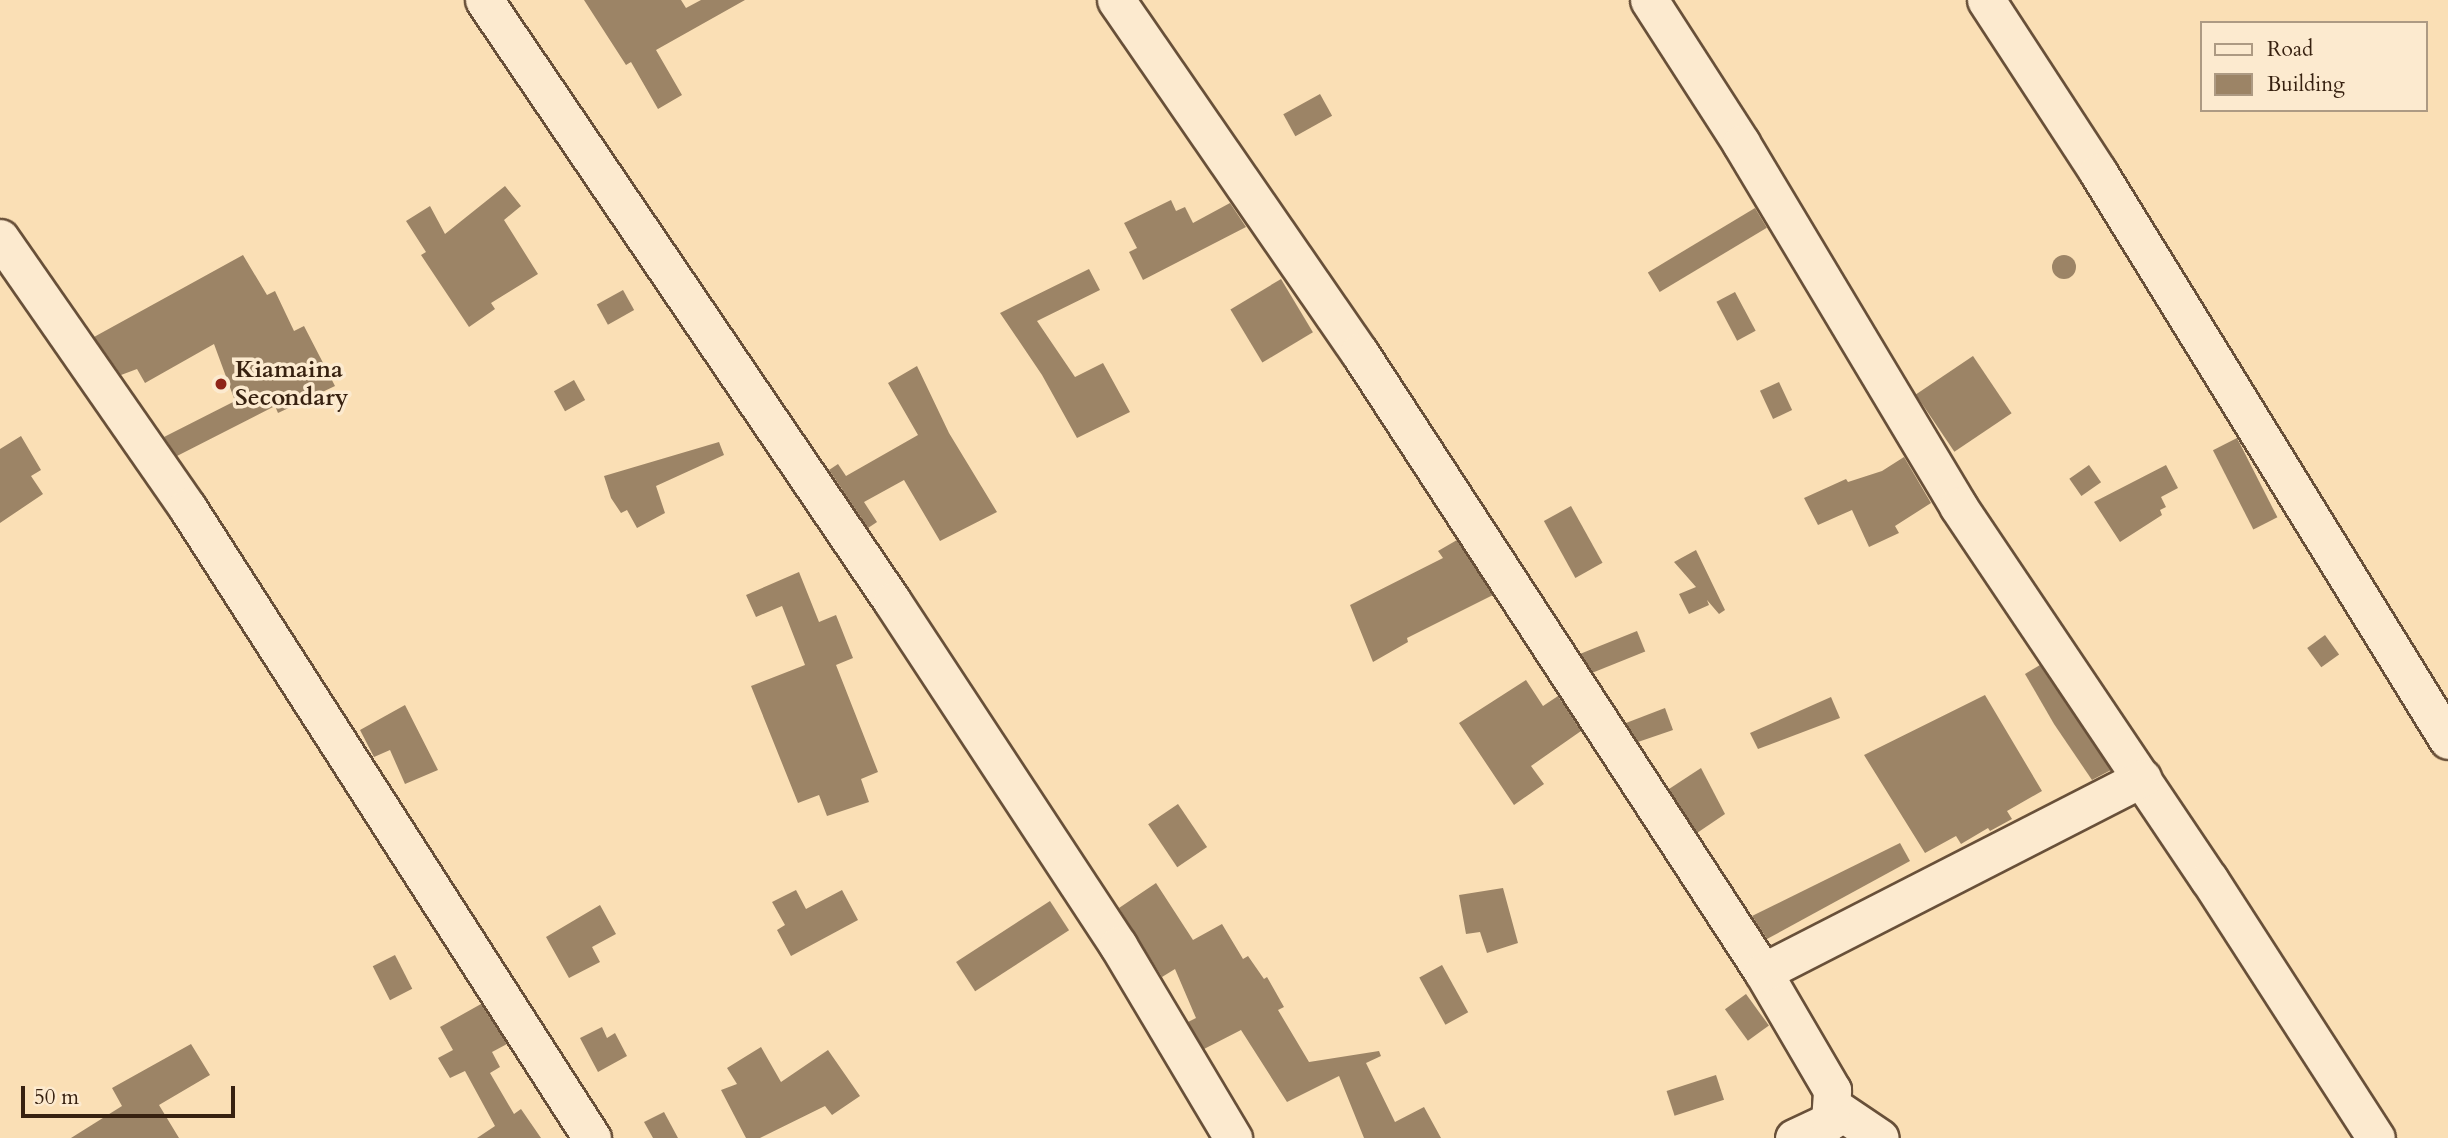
<!DOCTYPE html>
<html>
<head>
<meta charset="utf-8">
<style>
	body { margin:0 }
	#map { position:relative; width:2448px; height:1138px; overflow:hidden; background:#fadfb5; font-family:Cardo,serif }
	div>[style] { position:absolute }
	[style*='--x'] { left:calc(var(--x)*1px); top:calc(var(--y)*1px); width:calc(var(--w)*1px); rotate:calc(var(--a)*1deg) }
	.building>* { inset:0; background:#9c8466; transform-origin:0 0 }
	.round { border-radius:50% }
	.roads { filter:drop-shadow(2px 0 #685039) drop-shadow(-2px 0 #685039) drop-shadow(0 2px #685039) drop-shadow(0 -2px #685039) }
	.minor>* { height:37px; margin:-18.5px; padding:0 18.5px; transform-origin:18.5px; border-radius:18.5px; background:#fceacf }
	.dots>* { width:19px; height:19px; translate:-50% -50%; box-sizing:border-box; border:4px solid #fceacf; border-radius:50% }
	span { translate:-50% -50%; white-space:nowrap; text-align:center; line-height:1.15; -webkit-text-stroke:7px #fceacf; paint-order:stroke }
	.poi-label { font-size:24px; color:#372110; font-weight:700 }
	.left { translate:0 -50%; text-align:left }
	.legend { position:absolute; left:2200px; top:21px; width:228px; height:91px; box-sizing:border-box; background:#fceacf; border:2px solid #ad9a83; margin:0; padding:9px 12px; list-style:none; font-size:21px; color:#372110 }
	.legend li { display:flex; align-items:center; gap:14px; height:35px }
	.legend b { width:35px; border:2px solid #ad9a83 }
	.scale { position:absolute; left:21px; top:1086px; width:214px; height:32px; box-sizing:border-box; border:4px solid #372110; border-top:0; padding-left:9px; font-size:21px; line-height:24px; white-space:nowrap; color:#372110; -webkit-text-stroke:5px #fceacf; paint-order:stroke }
</style>
</head>
<body>
<div id="map">
	<div class="building">
		<div style="clip-path:polygon(584px 0,681px 0,686px 8px,701px 0,745px 0,656px 50px,682px 95px,658px 109px,631px 62px,626px 65px)"></div>
		<div style="left:1320px;top:94px;width:25px;height:42px;rotate:61deg"></div>
		<div style="clip-path:polygon(505px 186px,521px 206px,504px 220px,538px 274px,491px 303px,495px 309px,469px 327px,421px 255px,426px 252px,406px 221px,430px 206px,445px 234px)"></div>
		<div style="clip-path:polygon(1171px 200px,1176px 211px,1185px 207px,1193px 223px,1230px 203px,1246px 227px,1143px 280px,1129px 252px,1137px 248px,1124px 223px)"></div>
		<div style="left:1755px;top:208px;width:23px;height:125px;rotate:59deg"></div>
		<div class="round" style="left:2052px;top:255px;width:24px;height:24px"></div>
		<div style="clip-path:polygon(243px 255px,267px 295px,275px 291px,294px 331px,304px 326px,335px 386px,278px 413px,275px 406px,177px 456px,164px 437px,235px 401px,214px 344px,145px 383px,137px 369px,121px 375px,94px 337px)"></div>
		<div style="clip-path:polygon(1089px 269px,1100px 290px,1037px 321px,1075px 377px,1103px 363px,1130px 412px,1077px 438px,1042px 375px,1000px 313px)"></div>
		<div style="left:1281px;top:279px;width:62px;height:59px;rotate:59deg"></div>
		<div style="left:623px;top:290px;width:23px;height:30px;rotate:61deg"></div>
		<div style="left:1735px;top:292px;width:44px;height:21px;rotate:62deg"></div>
		<div style="left:1973px;top:356px;width:69px;height:69px;rotate:56deg"></div>
		<div style="clip-path:polygon(917px 366px,949px 433px,997px 512px,940px 541px,904px 480px,864px 502px,877px 522px,868px 528px,829px 470px,838px 464px,846px 476px,918px 435px,888px 383px)"></div>
		<div style="left:574px;top:380px;width:23px;height:23px;rotate:61deg"></div>
		<div style="left:1779px;top:382px;width:31px;height:21px;rotate:65deg"></div>
		<div style="clip-path:polygon(21px 436px,41px 470px,31px 476px,43px 494px,0 523px,0 449px)"></div>
		<div style="left:2237px;top:438px;width:89px;height:27px;rotate:63deg"></div>
		<div style="clip-path:polygon(719px 442px,724px 455px,656px 486px,665px 513px,637px 528px,627px 510px,621px 513px,611px 498px,604px 476px)"></div>
		<div style="clip-path:polygon(1904px 457px,1931px 503px,1895px 526px,1899px 533px,1869px 547px,1852px 510px,1818px 525px,1804px 498px,1846px 479px,1848px 482px,1882px 471px)"></div>
		<div style="left:2089px;top:465px;width:21px;height:24px;rotate:55deg"></div>
		<div style="clip-path:polygon(2166px 465px,2178px 488px,2161px 497px,2166px 507px,2160px 510px,2162px 515px,2120px 542px,2094px 502px)"></div>
		<div style="left:1571px;top:506px;width:65px;height:31px;rotate:61deg"></div>
		<div style="clip-path:polygon(1457px 540px,1493px 595px,1407px 638px,1408px 642px,1373px 662px,1350px 605px,1443px 558px,1438px 551px)"></div>
		<div style="clip-path:polygon(1696px 550px,1725px 610px,1719px 614px,1707px 600px,1709px 605px,1689px 614px,1679px 594px,1696px 587px,1674px 562px)"></div>
		<div style="clip-path:polygon(799px 572px,819px 622px,836px 615px,853px 658px,836px 665px,878px 772px,861px 779px,869px 802px,827px 816px,819px 795px,798px 803px,751px 686px,805px 665px,782px 606px,756px 617px,746px 595px)"></div>
		<div style="left:1637px;top:631px;width:22px;height:61px;rotate:68deg"></div>
		<div style="left:2325px;top:635px;width:24px;height:22px;rotate:54deg"></div>
		<div style="clip-path:polygon(2040px 665px,2111px 770px,2092px 780px,2054px 724px,2025px 674px)"></div>
		<div style="clip-path:polygon(1526px 680px,1543px 706px,1558px 696px,1581px 731px,1531px 766px,1544px 784px,1514px 805px,1459px 723px)"></div>
		<div style="clip-path:polygon(1985px 695px,2042px 791px,2007px 811px,2012px 819px,1990px 831px,1988px 828px,1961px 844px,1956px 836px,1925px 853px,1864px 755px)"></div>
		<div style="clip-path:polygon(1831px 697px,1840px 718px,1758px 749px,1750px 733px)"></div>
		<div style="clip-path:polygon(405px 705px,438px 770px,405px 784px,390px 750px,374px 757px,360px 730px)"></div>
		<div style="clip-path:polygon(1665px 708px,1673px 730px,1638px 742px,1626px 723px)"></div>
		<div style="clip-path:polygon(1701px 768px,1725px 814px,1697px 833px,1669px 789px)"></div>
		<div style="left:1178px;top:804px;width:52px;height:36px;rotate:56deg"></div>
		<div style="clip-path:polygon(1900px 843px,1910px 861px,1767px 939px,1752px 916px)"></div>
		<div style="clip-path:polygon(1156px 883px,1193px 940px,1222px 924px,1243px 959px,1248px 956px,1264px 979px,1267px 977px,1284px 1007px,1278px 1010px,1309px 1062px,1379px 1051px,1381px 1056px,1366px 1063px,1395px 1122px,1424px 1107px,1441px 1138px,1364px 1138px,1339px 1076px,1287px 1102px,1241px 1030px,1204px 1049px,1188px 1022px,1196px 1018px,1175px 969px,1162px 977px,1119px 908px)"></div>
		<div style="clip-path:polygon(1503px 888px,1518px 943px,1487px 953px,1480px 932px,1466px 934px,1459px 895px)"></div>
		<div style="clip-path:polygon(796px 890px,806px 909px,842px 890px,858px 920px,791px 956px,777px 930px,785px 925px,772px 902px)"></div>
		<div style="left:1050px;top:901px;width:35px;height:112px;rotate:57deg"></div>
		<div style="clip-path:polygon(600px 905px,616px 934px,592px 947px,600px 962px,569px 978px,546px 937px)"></div>
		<div style="left:395px;top:955px;width:38px;height:25px;rotate:63deg"></div>
		<div style="left:1442px;top:965px;width:54px;height:26px;rotate:61deg"></div>
		<div style="left:1746px;top:994px;width:39px;height:26px;rotate:54deg"></div>
		<div style="clip-path:polygon(481px 1004px,507px 1044px,492px 1052px,500px 1067px,490px 1073px,514px 1114px,521px 1109px,541px 1138px,477px 1138px,495px 1126px,465px 1071px,450px 1078px,438px 1058px,453px 1050px,440px 1027px)"></div>
		<div style="clip-path:polygon(602px 1027px,607px 1038px,615px 1033px,627px 1056px,598px 1072px,580px 1038px)"></div>
		<div style="clip-path:polygon(191px 1044px,210px 1075px,159px 1105px,179px 1138px,71px 1138px,122px 1106px,112px 1088px)"></div>
		<div style="clip-path:polygon(761px 1047px,781px 1082px,828px 1050px,860px 1096px,832px 1115px,825px 1106px,760px 1138px,746px 1138px,721px 1090px,737px 1084px,727px 1068px)"></div>
		<div style="left:1716px;top:1075px;width:26px;height:52px;rotate:72deg"></div>
		<div style="clip-path:polygon(664px 1112px,678px 1138px,653px 1138px,644px 1122px)"></div>
	</div>
	<div class="roads">
		<div class="minor">
			<div style="--x:484;--y:0;--w:726;--a:55.83"></div>
			<div style="--x:892;--y:601;--w:412;--a:56.7"></div>
			<div style="--x:1118;--y:945;--w:225;--a:59.2"></div>
			<div style="--x:1116;--y:0;--w:428;--a:55.4"></div>
			<div style="--x:1359;--y:352;--w:740;--a:56.91"></div>
			<div style="--x:1649;--y:0;--w:170;--a:57.2"></div>
			<div style="--x:1741;--y:143;--w:423;--a:59.1"></div>
			<div style="--x:1958;--y:506;--w:450;--a:56.1"></div>
			<div style="--x:2209;--y:879;--w:308;--a:57.2"></div>
			<div style="--x:1986;--y:0;--w:205;--a:56.9"></div>
			<div style="--x:2098;--y:172;--w:667;--a:58.36"></div>
			<div style="--x:0;--y:238;--w:328;--a:55.2"></div>
			<div style="--x:187;--y:507;--w:750;--a:57.31"></div>
			<div style="--x:1834;--y:1107;--w:55;--a:34"></div>
			<div style="--x:1794;--y:1138;--w:40;--a:-25"></div>
			<div style="--x:1830;--y:1121;--w:31;--a:-86"></div>
			<div style="--x:1832;--y:1090;--w:137;--a:-120.3"></div>
			<div style="--x:1763;--y:972;--w:426;--a:-27.1"></div>
		</div>
	</div>
	<div class="dots">
		<div style="left:221px;top:384px;background:#8f2418"></div>
	</div>
	<div class="poi-label">
		<span class="left" style="left:235px;top:384px">Kiamaina<br>Secondary</span>
	</div>
	<ul class="legend">
	<li><b style="height:9px;background:#fceacf"></b>Road</li>
	<li><b style="height:19px;background:#9c8466"></b>Building</li>
	</ul>
	<div class="scale">50 m</div>
</div>
</body>
</html>
